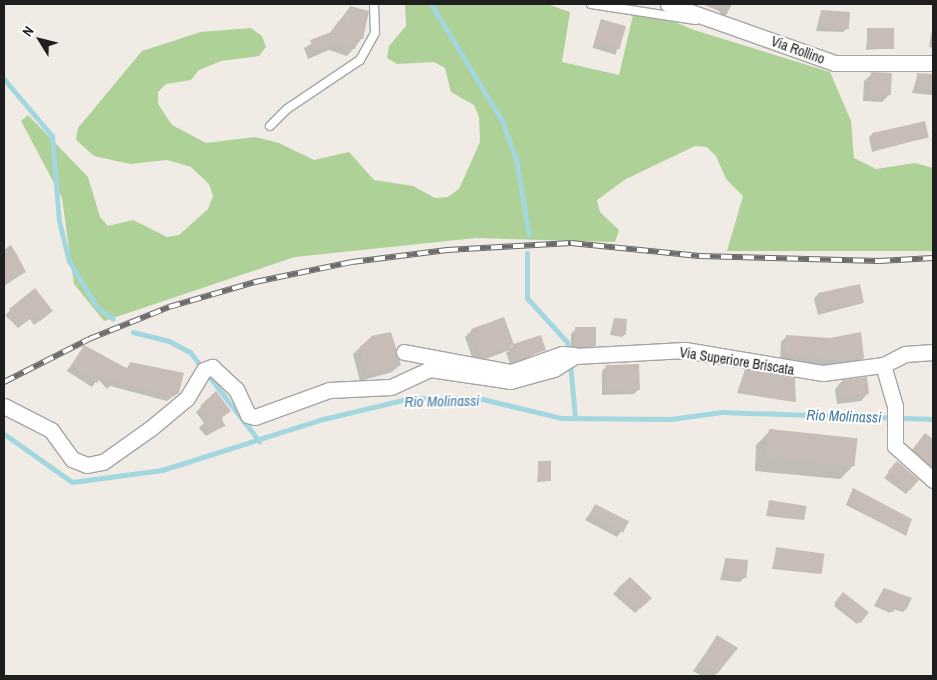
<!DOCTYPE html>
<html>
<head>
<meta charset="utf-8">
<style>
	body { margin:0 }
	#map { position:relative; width:937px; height:680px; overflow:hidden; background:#f0ebe4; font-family:"Archivo Narrow",sans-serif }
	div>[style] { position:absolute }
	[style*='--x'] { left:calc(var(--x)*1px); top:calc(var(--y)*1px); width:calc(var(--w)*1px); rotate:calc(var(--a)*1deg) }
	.forest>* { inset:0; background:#add197 }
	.shadow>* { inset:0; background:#0003; transform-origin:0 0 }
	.stream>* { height:5px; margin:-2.5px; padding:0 2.5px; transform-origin:2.5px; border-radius:2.5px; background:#a3d7df }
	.building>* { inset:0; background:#c8bcb7; transform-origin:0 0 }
	.roads { filter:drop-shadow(1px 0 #a5a5a5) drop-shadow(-1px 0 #a5a5a5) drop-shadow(0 1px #a5a5a5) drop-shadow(0 -1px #a5a5a5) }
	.service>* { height:8px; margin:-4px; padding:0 4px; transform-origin:4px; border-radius:4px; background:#fff }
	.minor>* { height:15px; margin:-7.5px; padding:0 7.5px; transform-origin:7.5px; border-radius:7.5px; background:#fff }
	.rail>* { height:5.5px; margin-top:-2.75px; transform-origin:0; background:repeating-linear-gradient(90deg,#fff 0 11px,#6c6c6c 0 22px); box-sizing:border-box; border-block:1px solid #6c6c6c }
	span { translate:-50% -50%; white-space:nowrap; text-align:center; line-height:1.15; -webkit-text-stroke:4px #fff; paint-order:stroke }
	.street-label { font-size:14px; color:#1e1e1e }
	.water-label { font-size:15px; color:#427aa2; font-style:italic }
	.frame { position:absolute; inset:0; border:5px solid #1e1e1e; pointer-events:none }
	.north { position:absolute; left:15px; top:15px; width:50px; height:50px; -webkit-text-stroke:4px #fff; paint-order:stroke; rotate:306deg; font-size:14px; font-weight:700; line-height:20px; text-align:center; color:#1e1e1e }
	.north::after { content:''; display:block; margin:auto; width:18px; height:22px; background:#1e1e1e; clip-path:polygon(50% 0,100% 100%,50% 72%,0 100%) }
</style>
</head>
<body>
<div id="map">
	<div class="forest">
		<div style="clip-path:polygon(405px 4px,547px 4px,570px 12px,562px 62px,619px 75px,633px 15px,645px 10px,694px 30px,830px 72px,851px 121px,854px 158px,876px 169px,915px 163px,933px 168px,933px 251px,727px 251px,743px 196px,726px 179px,716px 156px,707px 147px,695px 146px,626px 179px,597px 200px,600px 212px,619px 230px,615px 242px,476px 238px,295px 257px,104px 321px,74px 284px,62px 198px,21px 121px,28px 115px,88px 177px,100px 217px,108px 226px,133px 220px,167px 237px,179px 235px,208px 209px,213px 196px,209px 184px,191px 167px,167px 160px,130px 164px,94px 156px,76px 140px,78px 128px,142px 51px,201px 32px,251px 28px,262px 36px,266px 47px,259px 56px,221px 61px,199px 70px,191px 80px,166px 84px,158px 92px,158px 104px,172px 125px,206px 143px,255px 137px,279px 143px,314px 160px,349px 152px,374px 180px,413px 186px,435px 198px,448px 197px,459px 189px,480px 142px,479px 117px,474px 105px,451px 92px,445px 68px,434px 62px,397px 64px,387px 58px,389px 46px,406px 26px)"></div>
	</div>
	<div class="shadow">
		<div style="clip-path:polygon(702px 4px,732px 4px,724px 19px,719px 11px)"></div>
		<div style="clip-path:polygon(350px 7px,362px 38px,354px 48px,347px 56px,329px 50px,308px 59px,304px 48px,329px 34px)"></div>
		<div style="clip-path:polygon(821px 11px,848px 28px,843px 32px,816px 31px)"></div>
		<div style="left:601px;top:20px;width:24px;height:29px;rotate:17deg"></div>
		<div style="clip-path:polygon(933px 25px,933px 48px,929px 47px)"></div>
		<div style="clip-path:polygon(868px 30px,893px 48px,866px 50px)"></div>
		<div style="clip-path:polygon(872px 74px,890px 94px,882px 102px,863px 101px,864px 81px)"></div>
		<div style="clip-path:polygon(918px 74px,933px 76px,933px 95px,912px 93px)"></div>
		<div style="clip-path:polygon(874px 132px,927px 137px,872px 152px,869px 137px)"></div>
		<div style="clip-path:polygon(11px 245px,25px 272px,4px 286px,4px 250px)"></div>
		<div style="clip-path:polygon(34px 290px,46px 316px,34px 325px,30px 319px,18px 328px,5px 315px)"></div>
		<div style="clip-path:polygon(818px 294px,863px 303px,818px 315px,814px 299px)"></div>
		<div style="clip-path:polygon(614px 319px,624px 335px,622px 337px,610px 335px)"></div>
		<div style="clip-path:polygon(576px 329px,595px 345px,591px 350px,571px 350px,571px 334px)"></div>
		<div style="clip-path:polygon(472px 330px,512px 344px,509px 348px,540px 337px,545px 349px,511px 366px,506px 353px,510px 350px,474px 363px,465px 337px)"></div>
		<div style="clip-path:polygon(787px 336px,830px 339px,863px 358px,857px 364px,833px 367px,780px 361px,781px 342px)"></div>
		<div style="clip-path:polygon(371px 337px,400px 365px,392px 372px,360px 381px,353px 354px)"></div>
		<div style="clip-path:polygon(84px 347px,126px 369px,131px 363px,172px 397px,167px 401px,110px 386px,107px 389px,98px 379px,92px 387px,67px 371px)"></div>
		<div style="clip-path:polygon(607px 366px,639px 389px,634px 394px,602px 395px,602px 371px)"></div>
		<div style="clip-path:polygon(745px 371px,795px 402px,737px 393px)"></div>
		<div style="clip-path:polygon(842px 381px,868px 393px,861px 401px,837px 404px,835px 389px)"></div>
		<div style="clip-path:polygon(216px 393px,224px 426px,206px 436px,199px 428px,204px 423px,196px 412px)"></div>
		<div style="clip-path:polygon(770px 431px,854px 465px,840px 479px,755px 471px,756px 445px)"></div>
		<div style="clip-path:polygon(925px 434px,933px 440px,933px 481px,904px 460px)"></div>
		<div style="clip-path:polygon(539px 462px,551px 479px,549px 481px,537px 482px)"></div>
		<div style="clip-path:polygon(893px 467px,910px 489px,906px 494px,884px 478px)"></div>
		<div style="clip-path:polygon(853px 489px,905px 535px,846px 505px)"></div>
		<div style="clip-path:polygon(770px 501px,804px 520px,766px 516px)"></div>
		<div style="clip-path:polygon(595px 506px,628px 521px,617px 537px,585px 520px)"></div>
		<div style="clip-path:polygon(777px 548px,821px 574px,772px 569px)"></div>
		<div style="clip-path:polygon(726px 559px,745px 577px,740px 582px,720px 580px)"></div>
		<div style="clip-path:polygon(630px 578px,651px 598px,635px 613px,613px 594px)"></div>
		<div style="clip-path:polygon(884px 590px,905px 610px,903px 612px,893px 609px,890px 613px,874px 606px)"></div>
		<div style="clip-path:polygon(841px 596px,867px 612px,857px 624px,834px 606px)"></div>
		<div style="clip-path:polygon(717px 637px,736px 649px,714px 676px,702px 676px,693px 671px)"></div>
	</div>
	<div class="stream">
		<div style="--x:431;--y:4;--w:137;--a:58.7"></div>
		<div style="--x:502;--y:121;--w:40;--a:69.8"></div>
		<div style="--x:516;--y:159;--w:77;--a:80.3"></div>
		<div style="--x:4;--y:79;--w:75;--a:49.9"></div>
		<div style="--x:52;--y:136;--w:85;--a:85.3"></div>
		<div style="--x:59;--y:221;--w:41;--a:76"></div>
		<div style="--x:69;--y:261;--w:52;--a:59"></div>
		<div style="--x:96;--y:306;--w:21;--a:37"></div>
		<div style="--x:527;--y:253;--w:45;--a:90"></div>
		<div style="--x:527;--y:298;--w:59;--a:47.7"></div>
		<div style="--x:567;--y:342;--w:11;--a:80"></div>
		<div style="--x:133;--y:332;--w:37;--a:14"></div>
		<div style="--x:169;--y:341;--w:24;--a:28"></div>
		<div style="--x:190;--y:352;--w:113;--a:52.2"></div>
		<div style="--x:570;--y:362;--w:56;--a:84.9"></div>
		<div style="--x:4;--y:434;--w:83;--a:35.2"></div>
		<div style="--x:72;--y:482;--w:91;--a:-7.6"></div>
		<div style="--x:162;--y:470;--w:169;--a:-17.6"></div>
		<div style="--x:323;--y:419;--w:90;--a:-13.4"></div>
		<div style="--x:411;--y:398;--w:71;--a:0.8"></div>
		<div style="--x:482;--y:399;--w:81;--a:13.5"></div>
		<div style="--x:561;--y:418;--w:110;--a:0.5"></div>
		<div style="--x:671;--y:419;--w:51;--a:-7.8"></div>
		<div style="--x:722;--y:412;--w:211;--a:1.9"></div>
	</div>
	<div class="building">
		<div style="clip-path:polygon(350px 6px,369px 11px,363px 39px,359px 38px,355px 49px,337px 44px,315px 52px,310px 40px,334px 31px,338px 21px,345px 23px)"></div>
		<div style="left:821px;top:10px;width:29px;height:17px;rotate:4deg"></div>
		<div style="left:601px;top:19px;width:26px;height:24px;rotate:16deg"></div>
		<div style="left:867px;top:28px;width:27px;height:21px"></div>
		<div style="left:871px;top:72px;width:21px;height:22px;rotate:3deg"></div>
		<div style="left:917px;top:73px;width:16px;height:16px;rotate:4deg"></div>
		<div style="left:925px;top:121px;width:17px;height:53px;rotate:77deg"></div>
		<div style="clip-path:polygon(15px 251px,26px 272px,4px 283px,4px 256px)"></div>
		<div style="left:860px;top:284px;width:19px;height:43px;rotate:78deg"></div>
		<div style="clip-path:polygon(35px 288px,53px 311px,40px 321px,35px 315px,23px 324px,9px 309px)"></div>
		<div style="left:504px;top:317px;width:30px;height:35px;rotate:70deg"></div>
		<div style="left:614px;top:318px;width:13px;height:16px;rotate:4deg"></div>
		<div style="left:575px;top:327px;width:21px;height:19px"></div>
		<div style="clip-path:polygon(391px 332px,401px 365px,367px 375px,360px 346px,372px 340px,371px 336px)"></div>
		<div style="clip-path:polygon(861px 332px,864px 358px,840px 361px,786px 355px,786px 335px,830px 338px)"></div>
		<div style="left:541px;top:335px;width:16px;height:30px;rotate:72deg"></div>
		<div style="clip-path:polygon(84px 345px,128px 369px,130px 362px,184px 373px,179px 393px,173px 397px,114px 381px,112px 385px,103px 375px,97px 383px,71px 366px)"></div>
		<div style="left:639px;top:364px;width:26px;height:33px;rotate:88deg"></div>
		<div style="clip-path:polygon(745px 369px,795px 378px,796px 402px,738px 391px)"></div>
		<div style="left:867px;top:377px;width:17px;height:25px;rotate:83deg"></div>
		<div style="clip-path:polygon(216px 391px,231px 411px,220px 419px,226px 426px,211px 432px,203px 422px,209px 418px,200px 406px)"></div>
		<div style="left:769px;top:429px;width:89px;height:28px;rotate:6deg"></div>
		<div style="clip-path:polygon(925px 433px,933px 439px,931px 466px,913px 449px)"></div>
		<div style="left:538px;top:461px;width:13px;height:20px"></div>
		<div style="left:897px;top:461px;width:29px;height:14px;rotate:41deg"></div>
		<div style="clip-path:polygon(853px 488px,912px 519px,906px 536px,847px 503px)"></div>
		<div style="left:769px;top:500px;width:38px;height:14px;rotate:9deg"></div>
		<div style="left:595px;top:504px;width:38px;height:13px;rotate:27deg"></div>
		<div style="left:776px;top:547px;width:49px;height:20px;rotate:8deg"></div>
		<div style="left:725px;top:558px;width:23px;height:18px;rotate:5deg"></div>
		<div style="clip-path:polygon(630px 577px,652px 598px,640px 609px,617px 589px)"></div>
		<div style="clip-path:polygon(884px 588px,912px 598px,906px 610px,896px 607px,893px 612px,875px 604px)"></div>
		<div style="left:843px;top:592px;width:33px;height:14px;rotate:38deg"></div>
		<div style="clip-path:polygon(717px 635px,738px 648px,717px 674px,700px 663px)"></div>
	</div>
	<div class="roads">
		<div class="service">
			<div style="--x:591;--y:4;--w:106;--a:8.7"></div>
			<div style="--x:270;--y:126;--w:24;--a:-45"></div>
			<div style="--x:287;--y:109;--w:88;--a:-33.9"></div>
			<div style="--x:360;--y:60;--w:31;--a:-61"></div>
			<div style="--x:375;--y:33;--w:29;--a:-92"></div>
		</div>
		<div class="minor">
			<div style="--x:668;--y:4;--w:177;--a:19.5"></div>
			<div style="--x:835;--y:63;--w:98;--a:0"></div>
			<div style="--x:404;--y:352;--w:109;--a:10.6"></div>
			<div style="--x:511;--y:372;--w:54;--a:-19.4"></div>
			<div style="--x:562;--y:354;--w:12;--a:5"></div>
			<div style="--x:933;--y:352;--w:28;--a:176"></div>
			<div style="--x:905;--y:354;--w:25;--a:153"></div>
			<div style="--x:883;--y:365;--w:43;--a:73.7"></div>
			<div style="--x:895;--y:406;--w:40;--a:90"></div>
			<div style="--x:895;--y:446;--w:51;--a:41.8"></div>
			<div style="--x:4;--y:406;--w:53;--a:27.1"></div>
			<div style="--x:51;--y:430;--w:36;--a:54"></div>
			<div style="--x:72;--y:459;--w:16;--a:22"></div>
			<div style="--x:87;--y:465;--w:16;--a:-11"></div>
			<div style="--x:103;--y:462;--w:59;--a:-35.3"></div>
			<div style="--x:151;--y:428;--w:47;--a:-39.8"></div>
			<div style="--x:187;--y:398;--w:33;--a:-59"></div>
			<div style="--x:204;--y:370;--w:9;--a:-21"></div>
			<div style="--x:212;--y:367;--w:33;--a:43"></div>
			<div style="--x:236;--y:389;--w:29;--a:65"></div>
			<div style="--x:248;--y:415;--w:7;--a:16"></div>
			<div style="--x:255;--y:417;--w:79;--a:-20"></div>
			<div style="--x:329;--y:390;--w:62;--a:-2.8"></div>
			<div style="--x:391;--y:387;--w:43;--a:-24.8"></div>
			<div style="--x:430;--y:369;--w:81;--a:8.5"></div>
			<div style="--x:510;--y:381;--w:46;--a:-15.3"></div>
			<div style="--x:554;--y:369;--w:25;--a:-32"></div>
			<div style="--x:575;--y:356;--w:110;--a:-3.1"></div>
			<div style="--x:685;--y:350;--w:140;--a:9.5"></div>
			<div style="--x:823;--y:373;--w:61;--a:-7.6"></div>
		</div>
	</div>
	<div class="rail">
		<div style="--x:4;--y:382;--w:95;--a:-26.8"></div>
		<div style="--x:89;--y:339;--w:86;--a:-21.8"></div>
		<div style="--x:169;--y:307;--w:90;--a:-16.2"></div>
		<div style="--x:255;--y:282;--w:99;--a:-11.7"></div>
		<div style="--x:352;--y:262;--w:96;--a:-7.2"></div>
		<div style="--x:447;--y:250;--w:124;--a:-3.2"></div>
		<div style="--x:571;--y:243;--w:129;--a:5.8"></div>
		<div style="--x:699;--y:256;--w:180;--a:1.6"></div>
		<div style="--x:879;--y:261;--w:54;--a:-3.2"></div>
	</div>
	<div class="street-label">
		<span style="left:798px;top:50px;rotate:20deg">Via Rollino</span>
		<span style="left:737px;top:361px;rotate:9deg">Via Superiore Briscata</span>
	</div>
	<div class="water-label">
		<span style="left:442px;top:401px;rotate:-1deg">Rio Molinassi</span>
		<span style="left:844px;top:416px;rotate:2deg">Rio Molinassi</span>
	</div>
	<div class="frame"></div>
	<div class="north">N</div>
</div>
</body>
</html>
